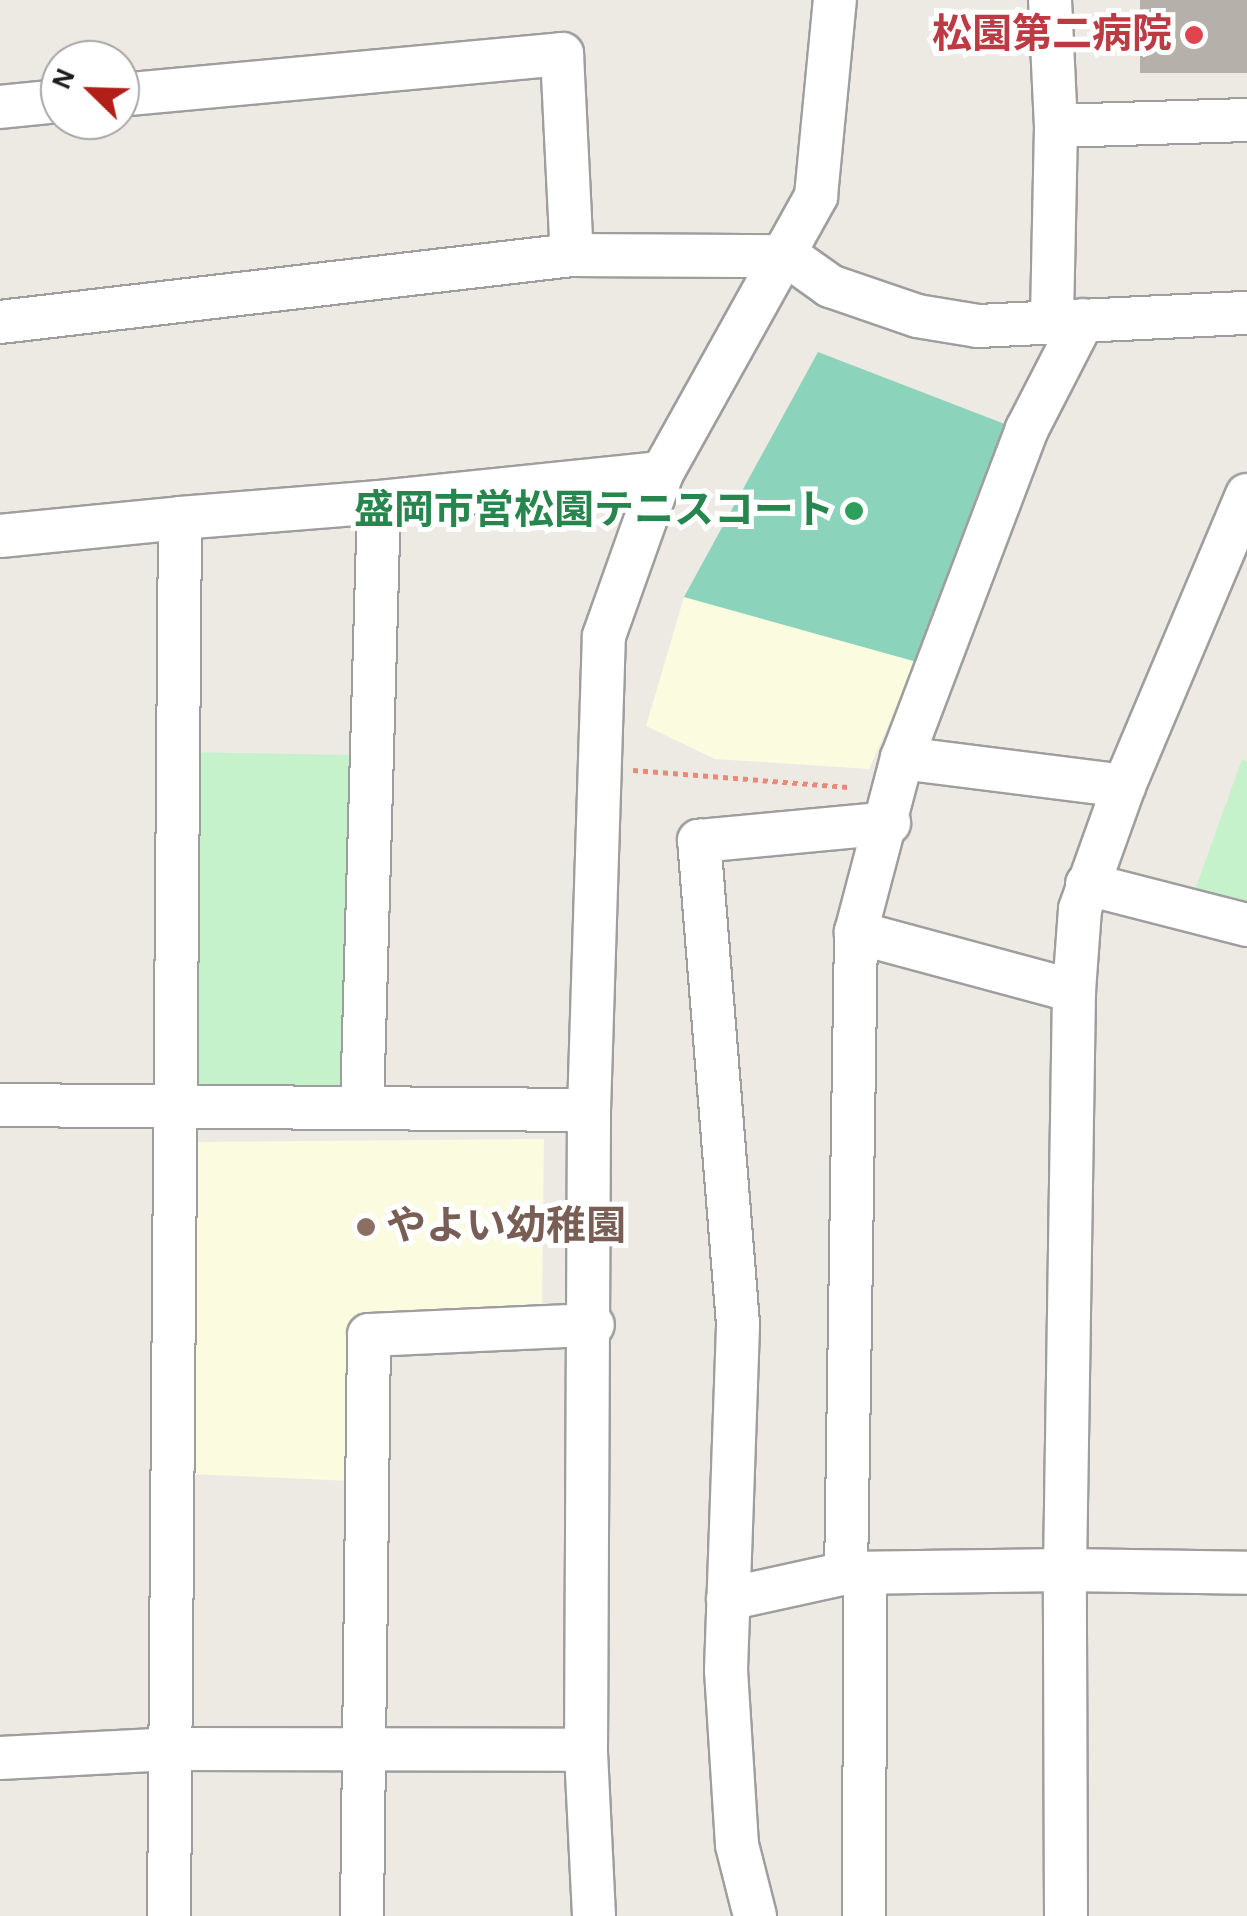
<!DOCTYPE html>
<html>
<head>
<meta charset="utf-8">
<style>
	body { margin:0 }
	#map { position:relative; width:1247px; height:1916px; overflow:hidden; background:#edeae4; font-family:"Alegreya Sans","Noto Sans JP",sans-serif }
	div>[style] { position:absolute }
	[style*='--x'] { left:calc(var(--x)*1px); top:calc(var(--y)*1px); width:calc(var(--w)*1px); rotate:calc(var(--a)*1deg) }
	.education>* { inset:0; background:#fafbdf }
	.park>* { inset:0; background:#c6f2cb; transform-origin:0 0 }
	.pitch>* { inset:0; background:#8bd3ba }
	.building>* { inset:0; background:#b6b0aa; transform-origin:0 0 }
	.path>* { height:5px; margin-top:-2.5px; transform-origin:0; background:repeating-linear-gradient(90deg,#e8897a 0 5px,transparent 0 10px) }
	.roads { filter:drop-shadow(2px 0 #9e9e9e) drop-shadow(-2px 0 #9e9e9e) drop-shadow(0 2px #9e9e9e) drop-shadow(0 -2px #9e9e9e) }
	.minor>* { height:42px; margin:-21px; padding:0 21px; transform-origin:21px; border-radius:21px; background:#fff }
	.dots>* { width:28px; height:28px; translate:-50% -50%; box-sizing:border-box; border:5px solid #fff; border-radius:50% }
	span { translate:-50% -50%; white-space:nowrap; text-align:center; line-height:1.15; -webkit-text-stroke:10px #fff; paint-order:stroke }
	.health-label { font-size:40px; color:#be3a42; font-weight:700 }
	.right { translate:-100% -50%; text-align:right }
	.leisure-label { font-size:40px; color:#27864d; font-weight:700 }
	.education-label { font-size:40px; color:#785e54; font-weight:700 }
	.left { translate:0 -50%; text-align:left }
	.north { position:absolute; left:40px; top:40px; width:100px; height:100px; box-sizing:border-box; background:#fff; border:2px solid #a5a5a5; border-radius:50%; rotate:293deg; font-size:28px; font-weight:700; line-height:40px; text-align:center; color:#1d1d1d }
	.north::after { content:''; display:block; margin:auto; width:35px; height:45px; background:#b21e18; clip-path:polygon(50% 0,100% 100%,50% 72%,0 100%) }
</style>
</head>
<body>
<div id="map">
	<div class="education">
		<div style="clip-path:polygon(684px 597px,917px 662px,869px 769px,715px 759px,646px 726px)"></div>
		<div style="clip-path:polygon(544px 1139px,542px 1312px,359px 1317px,352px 1481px,190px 1474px,189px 1142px)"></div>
	</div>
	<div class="park">
		<div style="left:353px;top:755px;width:332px;height:158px;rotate:91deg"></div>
		<div style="clip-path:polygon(1242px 759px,1247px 761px,1247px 908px,1192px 898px)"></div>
	</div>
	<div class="pitch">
		<div style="clip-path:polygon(818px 352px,1010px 426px,917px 662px,684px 597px)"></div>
	</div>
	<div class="building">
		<div style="left:1140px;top:0;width:107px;height:73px"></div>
	</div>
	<div class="path">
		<div style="--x:633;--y:770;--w:219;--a:4.5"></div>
	</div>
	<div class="roads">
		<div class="minor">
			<div style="--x:1050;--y:0;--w:126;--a:87.3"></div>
			<div style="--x:120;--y:95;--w:444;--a:-5.3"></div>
			<div style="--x:562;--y:54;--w:201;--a:87.2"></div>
			<div style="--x:0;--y:107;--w:60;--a:-5.7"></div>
			<div style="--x:1052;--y:318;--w:192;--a:-88.8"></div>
			<div style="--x:1056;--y:126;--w:191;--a:-1.8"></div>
			<div style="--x:1083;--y:320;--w:123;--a:117.2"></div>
			<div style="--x:1027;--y:429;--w:352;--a:110.8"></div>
			<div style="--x:902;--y:758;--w:224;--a:7.2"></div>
			<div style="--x:1124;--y:786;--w:316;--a:-67.1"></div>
			<div style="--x:0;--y:322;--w:576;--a:-6.68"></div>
			<div style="--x:572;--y:255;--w:216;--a:0.3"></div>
			<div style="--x:788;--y:256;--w:52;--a:35.5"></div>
			<div style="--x:830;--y:286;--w:92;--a:19"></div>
			<div style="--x:917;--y:316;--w:62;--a:9.3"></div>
			<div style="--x:978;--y:326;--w:269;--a:-2.8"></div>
			<div style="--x:180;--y:518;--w:200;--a:-4.6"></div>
			<div style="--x:0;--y:536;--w:181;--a:-5.7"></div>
			<div style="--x:180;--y:518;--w:1398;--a:90.45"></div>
			<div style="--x:1087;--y:884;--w:165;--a:14.4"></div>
			<div style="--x:856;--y:932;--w:180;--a:-75.2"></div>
			<div style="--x:1074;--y:991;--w:82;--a:-85.8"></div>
			<div style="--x:1080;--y:909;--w:131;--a:-70.3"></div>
			<div style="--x:0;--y:1105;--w:589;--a:0.49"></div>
			<div style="--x:362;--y:1107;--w:605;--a:-88.39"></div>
			<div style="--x:379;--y:502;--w:284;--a:-5.9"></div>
			<div style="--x:728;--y:1599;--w:121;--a:-12.4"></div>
			<div style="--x:0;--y:1758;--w:170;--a:-3"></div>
			<div style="--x:170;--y:1749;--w:416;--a:0.1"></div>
			<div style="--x:362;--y:1916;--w:581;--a:-89.31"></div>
			<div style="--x:369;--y:1335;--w:224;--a:-2.6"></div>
			<div style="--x:594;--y:1916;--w:166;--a:-92.8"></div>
			<div style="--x:586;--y:1750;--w:640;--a:-89.73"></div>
			<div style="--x:589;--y:1110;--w:474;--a:-88.2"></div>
			<div style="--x:604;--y:636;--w:173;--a:-70.4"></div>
			<div style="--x:662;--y:473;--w:317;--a:-60.9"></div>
			<div style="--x:816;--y:196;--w:197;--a:-84.5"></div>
			<div style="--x:755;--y:1916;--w:73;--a:-104.2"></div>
			<div style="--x:737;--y:1845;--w:175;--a:-93.6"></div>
			<div style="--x:726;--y:1670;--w:346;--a:-88"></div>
			<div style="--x:738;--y:1324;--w:485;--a:-94.6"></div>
			<div style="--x:699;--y:841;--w:191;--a:-5.4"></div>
			<div style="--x:864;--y:1916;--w:342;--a:-89.8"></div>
			<div style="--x:1066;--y:1916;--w:346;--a:-90.2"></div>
			<div style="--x:1065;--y:1570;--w:579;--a:-89.11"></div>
			<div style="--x:1074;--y:991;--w:226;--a:-164.9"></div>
			<div style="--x:856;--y:932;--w:641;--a:90.89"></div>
			<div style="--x:846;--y:1573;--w:219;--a:-0.8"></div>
			<div style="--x:1065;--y:1570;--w:182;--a:0.9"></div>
		</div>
	</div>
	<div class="dots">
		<div style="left:1194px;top:35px;background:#e0444e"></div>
		<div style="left:854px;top:511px;background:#2e9e5b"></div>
		<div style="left:366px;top:1227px;background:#8d6e63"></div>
	</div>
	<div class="health-label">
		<span class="right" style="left:1172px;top:35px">松園第二病院</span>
	</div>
	<div class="leisure-label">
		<span class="right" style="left:834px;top:511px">盛岡市営松園テニスコート</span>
	</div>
	<div class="education-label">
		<span class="left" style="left:386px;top:1227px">やよい幼稚園</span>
	</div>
	<div class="north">N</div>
</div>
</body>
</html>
